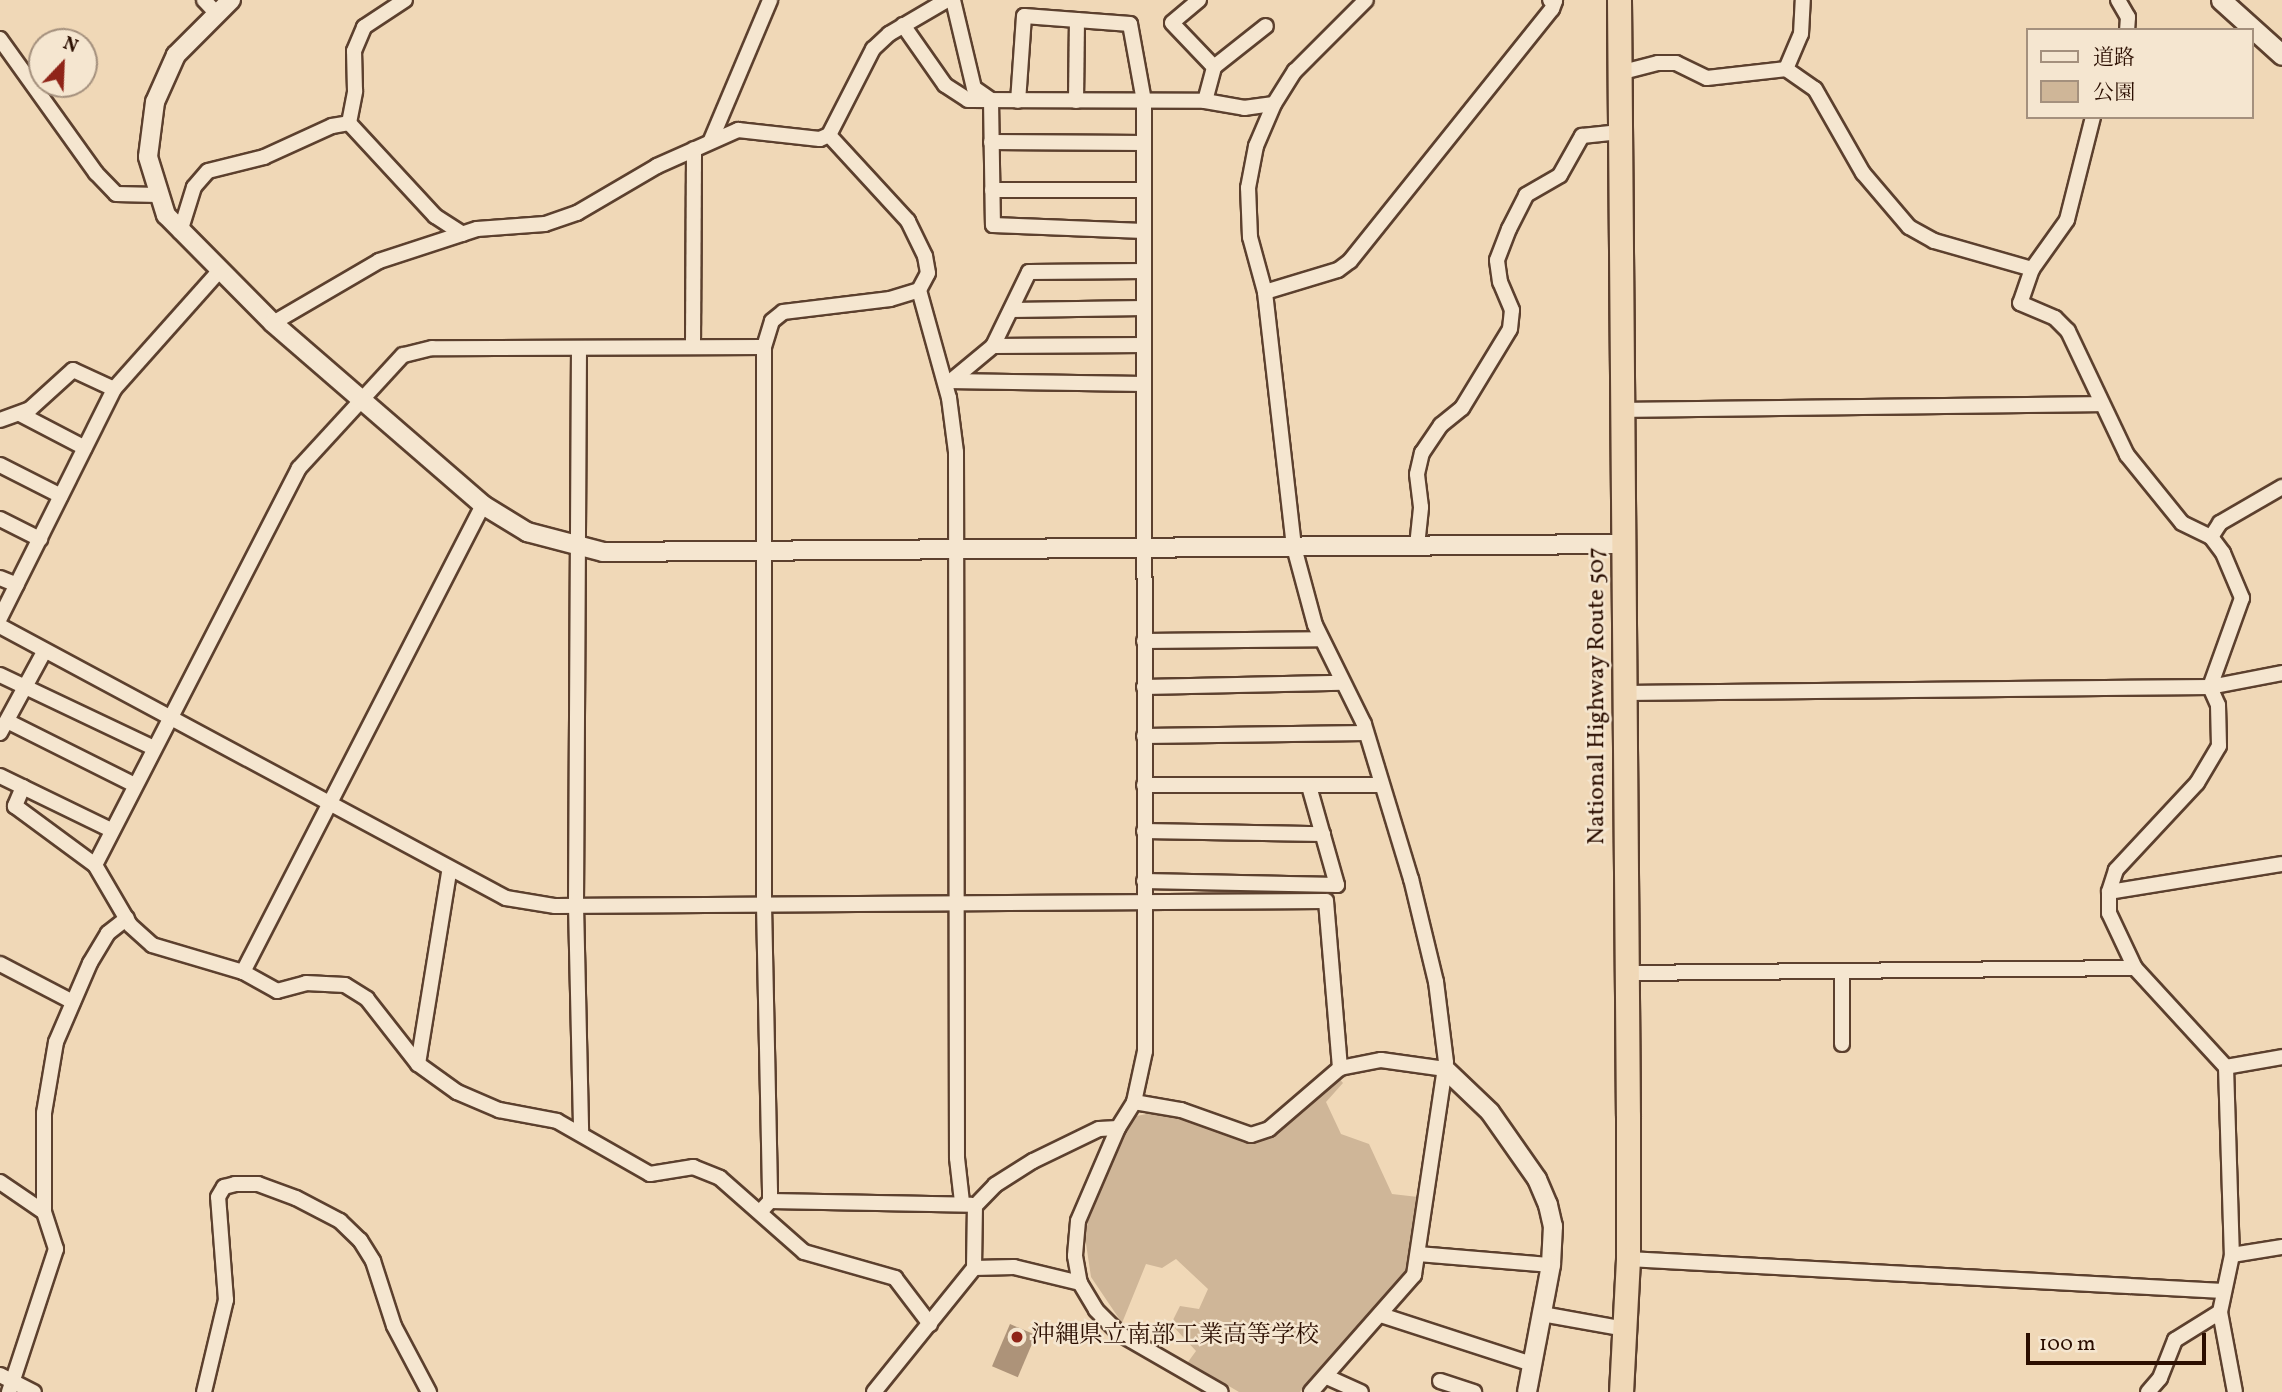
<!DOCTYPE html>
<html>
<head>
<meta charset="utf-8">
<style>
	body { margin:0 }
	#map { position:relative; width:2282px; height:1392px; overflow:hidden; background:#f0d8b7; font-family:Vollkorn,"Noto Serif JP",serif }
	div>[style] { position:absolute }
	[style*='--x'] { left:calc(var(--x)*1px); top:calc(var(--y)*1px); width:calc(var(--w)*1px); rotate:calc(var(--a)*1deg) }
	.green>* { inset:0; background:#cfb698 }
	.water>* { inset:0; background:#ad9379; transform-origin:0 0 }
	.roads { filter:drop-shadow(2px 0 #5c402e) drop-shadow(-2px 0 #5c402e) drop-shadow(0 2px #5c402e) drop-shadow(0 -2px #5c402e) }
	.minor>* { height:14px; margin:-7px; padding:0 7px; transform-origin:7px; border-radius:7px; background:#f5e6d0 }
	.tertiary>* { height:18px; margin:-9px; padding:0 9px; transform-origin:9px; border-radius:9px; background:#f5e6d0 }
	.secondary>* { height:19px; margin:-9.5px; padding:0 9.5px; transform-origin:9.5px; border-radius:9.5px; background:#f5e6d0 }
	.trunk>* { height:23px; margin:-11.5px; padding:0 11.5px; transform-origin:11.5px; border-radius:11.5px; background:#f0d8b7 }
	.dots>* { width:19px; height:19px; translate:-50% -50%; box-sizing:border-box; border:4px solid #f5e6d0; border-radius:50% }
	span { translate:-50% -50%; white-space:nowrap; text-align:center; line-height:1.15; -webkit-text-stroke:5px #f5e6d0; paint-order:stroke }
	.street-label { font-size:24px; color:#2b0e00 }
	.poi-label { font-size:24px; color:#2b0e00 }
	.left { translate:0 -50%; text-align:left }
	.legend { position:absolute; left:2026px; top:28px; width:228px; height:91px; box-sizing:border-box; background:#f5e6d0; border:2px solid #a4907d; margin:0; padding:9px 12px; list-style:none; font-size:21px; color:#2b0e00 }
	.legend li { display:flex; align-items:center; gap:14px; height:35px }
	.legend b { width:35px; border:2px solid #a4907d }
	.north { position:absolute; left:28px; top:28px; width:70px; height:70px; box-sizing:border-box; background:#f5e6d0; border:2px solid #a4907d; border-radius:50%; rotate:23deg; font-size:19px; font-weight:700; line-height:28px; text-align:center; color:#2b0e00 }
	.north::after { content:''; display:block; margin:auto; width:24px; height:32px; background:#8f2418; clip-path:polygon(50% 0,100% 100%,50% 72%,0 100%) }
	.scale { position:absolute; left:2026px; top:1333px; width:180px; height:32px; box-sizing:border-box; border:4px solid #2b0e00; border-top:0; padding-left:9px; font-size:21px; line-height:24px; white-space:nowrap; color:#2b0e00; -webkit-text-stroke:5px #f5e6d0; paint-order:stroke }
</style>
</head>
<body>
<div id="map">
	<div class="green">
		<div style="clip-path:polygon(1337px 1076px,1343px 1083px,1326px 1102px,1341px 1134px,1369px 1144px,1392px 1194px,1418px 1197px,1410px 1270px,1334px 1361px,1300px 1392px,1239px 1392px,1188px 1362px,1196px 1351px,1171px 1324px,1180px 1306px,1199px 1309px,1208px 1289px,1176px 1259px,1162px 1268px,1146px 1264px,1122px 1323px,1091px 1277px,1085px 1237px,1088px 1221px,1132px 1117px,1161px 1111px,1250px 1139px)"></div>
	</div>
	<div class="water">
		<div style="left:1010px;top:1324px;width:28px;height:46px;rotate:23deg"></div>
	</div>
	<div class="roads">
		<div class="minor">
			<div style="--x:204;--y:0;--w:18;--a:47"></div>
			<div style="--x:953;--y:0;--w:90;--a:76.6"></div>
			<div style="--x:974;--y:88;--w:21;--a:35"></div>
			<div style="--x:991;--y:100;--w:125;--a:89.1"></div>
			<div style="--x:993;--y:225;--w:151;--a:2.3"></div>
			<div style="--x:1199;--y:0;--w:35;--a:140"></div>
			<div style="--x:1172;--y:23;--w:61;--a:46.3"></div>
			<div style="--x:2118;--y:0;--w:20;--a:60"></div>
			<div style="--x:2128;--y:17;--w:13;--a:94"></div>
			<div style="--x:903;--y:25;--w:73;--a:55"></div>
			<div style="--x:945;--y:85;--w:27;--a:33"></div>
			<div style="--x:968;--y:100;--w:237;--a:0.2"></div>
			<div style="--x:1205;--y:101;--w:40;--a:10"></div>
			<div style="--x:1244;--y:108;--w:30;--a:-8"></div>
			<div style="--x:0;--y:39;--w:165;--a:54.4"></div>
			<div style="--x:96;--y:173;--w:29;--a:46"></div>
			<div style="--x:116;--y:194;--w:42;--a:1.4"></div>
			<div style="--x:1786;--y:69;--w:38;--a:-67"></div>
			<div style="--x:1801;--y:34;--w:34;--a:-87"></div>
			<div style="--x:1619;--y:73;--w:40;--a:-14.4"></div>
			<div style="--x:1658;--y:63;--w:18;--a:0"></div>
			<div style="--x:1676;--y:63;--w:34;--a:26"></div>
			<div style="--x:1707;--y:78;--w:80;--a:-6.5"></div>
			<div style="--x:1786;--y:69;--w:35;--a:35"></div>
			<div style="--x:1815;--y:89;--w:97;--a:60.3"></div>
			<div style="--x:1863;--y:173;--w:71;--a:49.6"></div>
			<div style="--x:1909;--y:227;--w:29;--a:29"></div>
			<div style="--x:1934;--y:241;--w:102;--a:15.9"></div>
			<div style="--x:1076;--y:101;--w:81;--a:-89.3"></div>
			<div style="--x:1205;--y:101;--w:35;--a:-75"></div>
			<div style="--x:1214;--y:67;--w:66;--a:-38.3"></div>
			<div style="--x:2093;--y:117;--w:106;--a:104.2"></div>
			<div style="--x:2067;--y:220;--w:60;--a:125.5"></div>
			<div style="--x:2032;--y:269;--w:36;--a:109"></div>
			<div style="--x:2020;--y:303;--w:38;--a:23"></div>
			<div style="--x:2055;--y:318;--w:18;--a:45"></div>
			<div style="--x:2068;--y:331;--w:137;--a:64.6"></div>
			<div style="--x:2127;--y:455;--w:87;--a:51"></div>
			<div style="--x:2182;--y:523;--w:32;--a:26"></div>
			<div style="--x:2211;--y:537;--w:20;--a:53"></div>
			<div style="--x:2223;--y:553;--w:49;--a:67.1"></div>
			<div style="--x:2242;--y:598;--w:95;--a:109.8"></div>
			<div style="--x:2210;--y:687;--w:20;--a:66"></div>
			<div style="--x:2218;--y:705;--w:41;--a:88.6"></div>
			<div style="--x:2219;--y:746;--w:43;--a:120.7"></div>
			<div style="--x:2197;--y:783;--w:119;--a:133"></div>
			<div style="--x:2116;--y:870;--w:23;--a:108"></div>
			<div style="--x:2109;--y:892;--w:21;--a:90"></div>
			<div style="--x:2109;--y:913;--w:61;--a:64.7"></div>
			<div style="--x:2135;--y:968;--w:134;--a:47.4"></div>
			<div style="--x:2226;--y:1067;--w:188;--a:88.2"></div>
			<div style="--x:2232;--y:1255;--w:58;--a:101.9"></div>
			<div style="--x:2220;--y:1312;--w:81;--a:79.4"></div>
			<div style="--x:349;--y:123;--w:33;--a:-79"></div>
			<div style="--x:355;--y:91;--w:40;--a:-91.4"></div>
			<div style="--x:354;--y:51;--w:26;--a:-67"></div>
			<div style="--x:364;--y:27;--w:49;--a:-33.4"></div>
			<div style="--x:711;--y:140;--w:152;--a:-67.1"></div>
			<div style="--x:991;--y:142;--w:153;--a:0.4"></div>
			<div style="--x:992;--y:190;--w:152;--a:0"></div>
			<div style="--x:180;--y:232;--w:47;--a:-72.7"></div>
			<div style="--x:194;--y:187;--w:21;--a:-49"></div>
			<div style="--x:208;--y:171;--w:58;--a:-14"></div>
			<div style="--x:264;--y:157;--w:75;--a:-24.5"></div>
			<div style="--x:332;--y:126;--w:17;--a:-10"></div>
			<div style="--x:349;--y:123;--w:127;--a:47.2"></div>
			<div style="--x:435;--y:216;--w:33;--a:33"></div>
			<div style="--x:919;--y:290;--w:112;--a:74.5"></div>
			<div style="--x:949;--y:398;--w:54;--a:82.6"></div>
			<div style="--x:956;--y:452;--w:706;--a:89.92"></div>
			<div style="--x:957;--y:1158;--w:44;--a:83.5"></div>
			<div style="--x:1265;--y:292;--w:76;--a:-16.8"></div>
			<div style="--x:1338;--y:270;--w:15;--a:-37"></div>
			<div style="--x:1350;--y:261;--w:323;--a:-51.3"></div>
			<div style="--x:1552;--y:9;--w:9;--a:-69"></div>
			<div style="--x:1555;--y:1;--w:5;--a:-169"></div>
			<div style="--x:1011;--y:310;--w:133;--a:-0.9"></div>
			<div style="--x:273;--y:323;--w:123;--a:-30.3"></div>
			<div style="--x:379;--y:261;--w:103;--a:-18.1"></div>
			<div style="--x:477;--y:229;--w:68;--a:-4.2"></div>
			<div style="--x:545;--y:224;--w:34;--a:-19"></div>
			<div style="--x:577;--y:213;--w:93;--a:-30.4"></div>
			<div style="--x:657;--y:166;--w:89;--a:-24"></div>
			<div style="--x:738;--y:130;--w:82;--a:6.3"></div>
			<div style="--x:820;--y:139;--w:10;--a:-24"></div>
			<div style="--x:829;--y:135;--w:97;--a:-62.9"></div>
			<div style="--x:873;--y:49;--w:22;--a:-43"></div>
			<div style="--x:889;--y:34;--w:67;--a:-30.4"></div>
			<div style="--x:693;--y:345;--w:196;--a:-89.7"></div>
			<div style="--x:993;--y:346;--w:151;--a:-0.4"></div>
			<div style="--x:764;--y:347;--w:332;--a:179.8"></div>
			<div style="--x:432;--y:348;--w:30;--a:166"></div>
			<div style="--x:403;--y:355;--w:154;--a:132.6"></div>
			<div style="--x:299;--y:468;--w:446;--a:117.2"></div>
			<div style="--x:95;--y:865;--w:69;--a:59.7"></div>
			<div style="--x:130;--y:925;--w:30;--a:42"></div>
			<div style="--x:152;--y:945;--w:95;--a:16.5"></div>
			<div style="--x:243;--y:972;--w:39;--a:29"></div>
			<div style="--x:277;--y:991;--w:30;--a:-15"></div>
			<div style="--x:306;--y:983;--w:39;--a:3"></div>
			<div style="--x:345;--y:985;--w:26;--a:32"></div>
			<div style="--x:367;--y:999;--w:83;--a:51.9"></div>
			<div style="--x:418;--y:1064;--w:48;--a:35.7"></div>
			<div style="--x:457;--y:1092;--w:46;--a:23.2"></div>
			<div style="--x:499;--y:1110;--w:59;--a:10.7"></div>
			<div style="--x:557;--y:1121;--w:107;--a:29.7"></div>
			<div style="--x:650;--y:1174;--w:44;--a:-9.2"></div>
			<div style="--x:693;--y:1167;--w:29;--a:22"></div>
			<div style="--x:720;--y:1178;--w:112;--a:41.4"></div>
			<div style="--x:804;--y:1252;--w:95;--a:15.9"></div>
			<div style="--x:895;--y:1278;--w:58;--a:52.7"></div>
			<div style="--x:579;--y:348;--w:557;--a:90.31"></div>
			<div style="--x:576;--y:905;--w:227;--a:88.7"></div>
			<div style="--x:947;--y:381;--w:197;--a:0.9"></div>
			<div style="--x:951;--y:381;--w:55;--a:-39.8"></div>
			<div style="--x:993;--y:346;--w:82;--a:-64.1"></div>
			<div style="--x:1029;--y:272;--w:115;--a:-0.5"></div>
			<div style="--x:1623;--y:410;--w:479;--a:-0.7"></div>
			<div style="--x:20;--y:414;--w:73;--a:27.6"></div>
			<div style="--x:0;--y:420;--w:32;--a:-20"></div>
			<div style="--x:30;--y:409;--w:58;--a:-42.2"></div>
			<div style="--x:73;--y:370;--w:45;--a:24.9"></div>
			<div style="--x:0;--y:465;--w:68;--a:26.9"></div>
			<div style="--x:0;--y:519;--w:45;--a:26.6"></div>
			<div style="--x:2211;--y:537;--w:17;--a:-57"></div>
			<div style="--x:2220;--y:523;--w:72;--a:-30.1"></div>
			<div style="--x:1417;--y:546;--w:39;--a:-84"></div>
			<div style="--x:1421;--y:507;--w:33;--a:-97"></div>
			<div style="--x:1417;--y:474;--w:22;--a:-77"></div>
			<div style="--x:1422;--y:453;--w:34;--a:-56"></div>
			<div style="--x:1441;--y:425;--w:27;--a:-39"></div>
			<div style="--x:1462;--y:408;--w:92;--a:-58.7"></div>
			<div style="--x:1510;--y:329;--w:19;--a:-84"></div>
			<div style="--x:1512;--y:310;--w:30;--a:-113"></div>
			<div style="--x:1500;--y:282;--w:22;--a:-98"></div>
			<div style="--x:1497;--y:260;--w:33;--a:-69"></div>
			<div style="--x:1509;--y:229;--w:38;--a:-63"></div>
			<div style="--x:1526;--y:195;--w:39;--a:-30"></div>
			<div style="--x:1560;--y:175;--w:45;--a:-60.6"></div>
			<div style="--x:1582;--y:136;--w:38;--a:-6"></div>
			<div style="--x:0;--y:578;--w:18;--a:22"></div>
			<div style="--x:0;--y:618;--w:256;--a:-63.5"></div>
			<div style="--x:114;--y:389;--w:158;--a:-48.3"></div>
			<div style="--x:0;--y:626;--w:574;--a:28.26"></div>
			<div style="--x:506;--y:898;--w:50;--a:9.3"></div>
			<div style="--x:555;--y:906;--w:771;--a:-0.37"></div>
			<div style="--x:1326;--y:901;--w:168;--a:85.2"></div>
			<div style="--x:1144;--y:641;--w:177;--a:-0.6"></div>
			<div style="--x:0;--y:675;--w:170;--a:25.4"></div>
			<div style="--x:1144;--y:687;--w:198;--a:-1.2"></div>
			<div style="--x:1624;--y:693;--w:586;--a:-0.59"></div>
			<div style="--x:2210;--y:687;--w:73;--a:-11"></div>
			<div style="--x:7;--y:721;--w:143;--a:26.6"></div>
			<div style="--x:0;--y:733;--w:92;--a:-61.5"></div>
			<div style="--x:1144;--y:736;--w:222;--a:-0.8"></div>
			<div style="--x:0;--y:776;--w:123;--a:25.9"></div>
			<div style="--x:1144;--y:785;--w:238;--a:0"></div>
			<div style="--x:23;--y:787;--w:21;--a:113"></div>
			<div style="--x:15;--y:806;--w:99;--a:36.4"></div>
			<div style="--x:1144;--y:831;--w:179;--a:1"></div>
			<div style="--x:1144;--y:881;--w:193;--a:1.2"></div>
			<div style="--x:1337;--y:885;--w:103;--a:-105.8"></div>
			<div style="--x:2109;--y:892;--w:175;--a:-9.2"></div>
			<div style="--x:0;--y:964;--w:82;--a:27.5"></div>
			<div style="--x:243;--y:972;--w:525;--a:-62.8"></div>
			<div style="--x:1626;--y:973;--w:509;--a:-0.56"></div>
			<div style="--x:1842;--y:1044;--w:73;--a:-90"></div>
			<div style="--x:418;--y:1064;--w:194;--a:-80.8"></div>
			<div style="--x:2226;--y:1067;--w:57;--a:-10.1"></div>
			<div style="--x:1134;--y:1102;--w:48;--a:9.7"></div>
			<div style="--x:1181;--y:1110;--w:74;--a:19.7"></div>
			<div style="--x:1251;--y:1135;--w:19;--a:-18"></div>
			<div style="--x:1269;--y:1129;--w:94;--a:-40.7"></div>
			<div style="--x:1340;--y:1068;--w:42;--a:-11"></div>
			<div style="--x:1381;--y:1060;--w:65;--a:8"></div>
			<div style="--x:1118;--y:1128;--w:101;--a:113.3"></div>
			<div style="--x:1078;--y:1221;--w:35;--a:95"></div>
			<div style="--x:1075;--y:1256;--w:27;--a:80"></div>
			<div style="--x:1080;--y:1283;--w:31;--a:59"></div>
			<div style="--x:1096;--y:1310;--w:34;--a:45"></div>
			<div style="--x:1120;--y:1334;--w:116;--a:29.9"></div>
			<div style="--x:0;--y:1182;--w:53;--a:34.3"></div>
			<div style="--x:44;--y:1212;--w:39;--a:72"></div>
			<div style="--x:56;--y:1249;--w:151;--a:108.2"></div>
			<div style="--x:770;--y:1201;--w:201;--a:1.1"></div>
			<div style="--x:761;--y:1211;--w:13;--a:-48"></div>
			<div style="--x:770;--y:1201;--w:10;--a:-90"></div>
			<div style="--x:770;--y:1191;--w:287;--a:-91.2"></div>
			<div style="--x:764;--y:904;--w:557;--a:-90"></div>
			<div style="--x:764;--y:347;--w:27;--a:-73"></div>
			<div style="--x:772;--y:321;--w:14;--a:-39"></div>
			<div style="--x:783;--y:312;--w:108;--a:-6.9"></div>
			<div style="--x:890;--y:299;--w:30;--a:-17"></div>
			<div style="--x:919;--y:290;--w:19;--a:-62"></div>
			<div style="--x:928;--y:273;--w:17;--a:-100"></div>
			<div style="--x:925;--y:256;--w:39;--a:-116"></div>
			<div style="--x:908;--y:221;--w:117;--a:-132.6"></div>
			<div style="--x:44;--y:1212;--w:99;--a:-90"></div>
			<div style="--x:44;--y:1113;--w:72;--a:-80.4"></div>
			<div style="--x:56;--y:1042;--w:86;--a:-66.7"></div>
			<div style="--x:90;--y:963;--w:35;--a:-59"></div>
			<div style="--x:108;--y:933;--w:24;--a:-38"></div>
			<div style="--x:1419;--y:1254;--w:132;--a:4.8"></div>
			<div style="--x:2232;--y:1255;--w:51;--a:-9.1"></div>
			<div style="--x:1628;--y:1259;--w:596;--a:3.08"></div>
			<div style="--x:974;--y:1268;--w:40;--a:-1.4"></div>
			<div style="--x:1014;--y:1267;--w:68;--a:13.6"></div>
			<div style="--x:1542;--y:1314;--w:84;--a:10.2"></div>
			<div style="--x:1381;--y:1315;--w:159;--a:18"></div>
			<div style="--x:0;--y:1375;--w:38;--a:27"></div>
			<div style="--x:1327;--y:1377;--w:37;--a:24"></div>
			<div style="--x:1440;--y:1381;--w:36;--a:18"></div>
			<div style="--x:204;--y:1392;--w:95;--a:-76.6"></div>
			<div style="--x:226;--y:1300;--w:103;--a:-94.4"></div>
			<div style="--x:218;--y:1197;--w:12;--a:-59"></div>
			<div style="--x:224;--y:1187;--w:11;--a:-15"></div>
			<div style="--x:235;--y:1184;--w:23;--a:0"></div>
			<div style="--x:258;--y:1184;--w:40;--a:20.2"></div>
			<div style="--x:296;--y:1198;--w:50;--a:27.6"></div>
			<div style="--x:340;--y:1221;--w:28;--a:44"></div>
			<div style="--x:360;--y:1240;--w:25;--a:58"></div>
			<div style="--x:373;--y:1261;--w:68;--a:72.1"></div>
			<div style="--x:394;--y:1326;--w:75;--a:62.1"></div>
			<div style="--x:874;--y:1392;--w:159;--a:-51.1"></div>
			<div style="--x:974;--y:1268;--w:62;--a:-89.1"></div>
			<div style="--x:975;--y:1206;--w:29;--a:-46"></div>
			<div style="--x:995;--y:1185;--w:45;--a:-32.3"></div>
			<div style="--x:1033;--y:1161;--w:73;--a:-25.9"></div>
			<div style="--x:1099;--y:1129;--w:19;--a:-3"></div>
			<div style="--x:1118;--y:1128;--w:31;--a:-58"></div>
			<div style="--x:1134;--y:1102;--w:52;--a:-77.8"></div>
			<div style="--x:1145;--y:1051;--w:950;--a:-90.06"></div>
			<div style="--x:1144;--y:101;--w:78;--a:-100.3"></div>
			<div style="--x:1130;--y:24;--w:106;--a:-175.7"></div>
			<div style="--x:1024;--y:16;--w:85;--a:94"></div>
			<div style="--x:1311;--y:1392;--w:156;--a:-48.6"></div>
			<div style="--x:1414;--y:1275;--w:215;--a:-81.5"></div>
			<div style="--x:1446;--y:1062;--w:81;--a:-97.1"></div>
			<div style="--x:1436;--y:982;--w:106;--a:-103.6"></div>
			<div style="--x:1411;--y:879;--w:162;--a:-106.9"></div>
			<div style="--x:1364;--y:724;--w:110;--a:-116.3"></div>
			<div style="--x:1315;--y:625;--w:81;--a:-105.1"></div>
			<div style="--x:1294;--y:547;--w:257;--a:-96.5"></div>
			<div style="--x:1265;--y:292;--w:57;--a:-105.3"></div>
			<div style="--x:1250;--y:237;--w:49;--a:-92.3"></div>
			<div style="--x:1248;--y:188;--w:43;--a:-79.2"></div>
			<div style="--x:1256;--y:146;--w:46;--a:-66.8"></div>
			<div style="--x:1274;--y:104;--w:39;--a:-58"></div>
			<div style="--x:1295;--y:71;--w:100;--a:-45"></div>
			<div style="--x:2148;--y:1392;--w:18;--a:-49"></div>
			<div style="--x:2160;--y:1378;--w:41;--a:-68.5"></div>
			<div style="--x:2175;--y:1340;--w:53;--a:-31.9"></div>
		</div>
		<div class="tertiary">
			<div style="--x:231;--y:0;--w:78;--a:135"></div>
			<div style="--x:176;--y:55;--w:51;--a:114.1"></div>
			<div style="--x:155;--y:102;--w:55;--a:97.3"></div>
			<div style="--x:148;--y:157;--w:61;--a:72.8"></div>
			<div style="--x:166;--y:215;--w:152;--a:45.3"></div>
			<div style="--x:273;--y:323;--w:278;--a:40.9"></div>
			<div style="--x:483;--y:505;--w:52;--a:31.5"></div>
			<div style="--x:527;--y:532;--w:79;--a:14.7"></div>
			<div style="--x:603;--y:552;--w:1020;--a:-0.45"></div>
			<div style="--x:1445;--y:1069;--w:62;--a:43.7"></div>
			<div style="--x:1490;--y:1112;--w:82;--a:55"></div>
			<div style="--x:1537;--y:1179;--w:28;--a:67"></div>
			<div style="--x:1548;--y:1205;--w:22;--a:77"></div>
			<div style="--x:1553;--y:1226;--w:39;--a:93"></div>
			<div style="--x:1551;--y:1265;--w:129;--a:100.7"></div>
		</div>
		<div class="secondary">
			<div style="--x:2221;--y:0;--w:82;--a:42"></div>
		</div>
		<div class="trunk">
			<div style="--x:1619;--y:0;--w:1116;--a:89.54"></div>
			<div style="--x:1628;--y:1116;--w:143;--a:90"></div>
			<div style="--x:1628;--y:1259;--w:133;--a:93"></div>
		</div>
	</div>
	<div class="dots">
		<div style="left:1017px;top:1337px;background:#8f2418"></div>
	</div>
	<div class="street-label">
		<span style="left:1598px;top:696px;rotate:-90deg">National Highway Route 507</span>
	</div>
	<div class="poi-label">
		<span class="left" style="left:1031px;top:1337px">沖縄県立南部工業高等学校</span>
	</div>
	<ul class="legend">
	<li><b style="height:9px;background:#f5e6d0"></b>道路</li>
	<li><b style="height:19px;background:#cfb698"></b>公園</li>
	</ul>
	<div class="north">N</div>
	<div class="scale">100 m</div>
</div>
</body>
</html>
